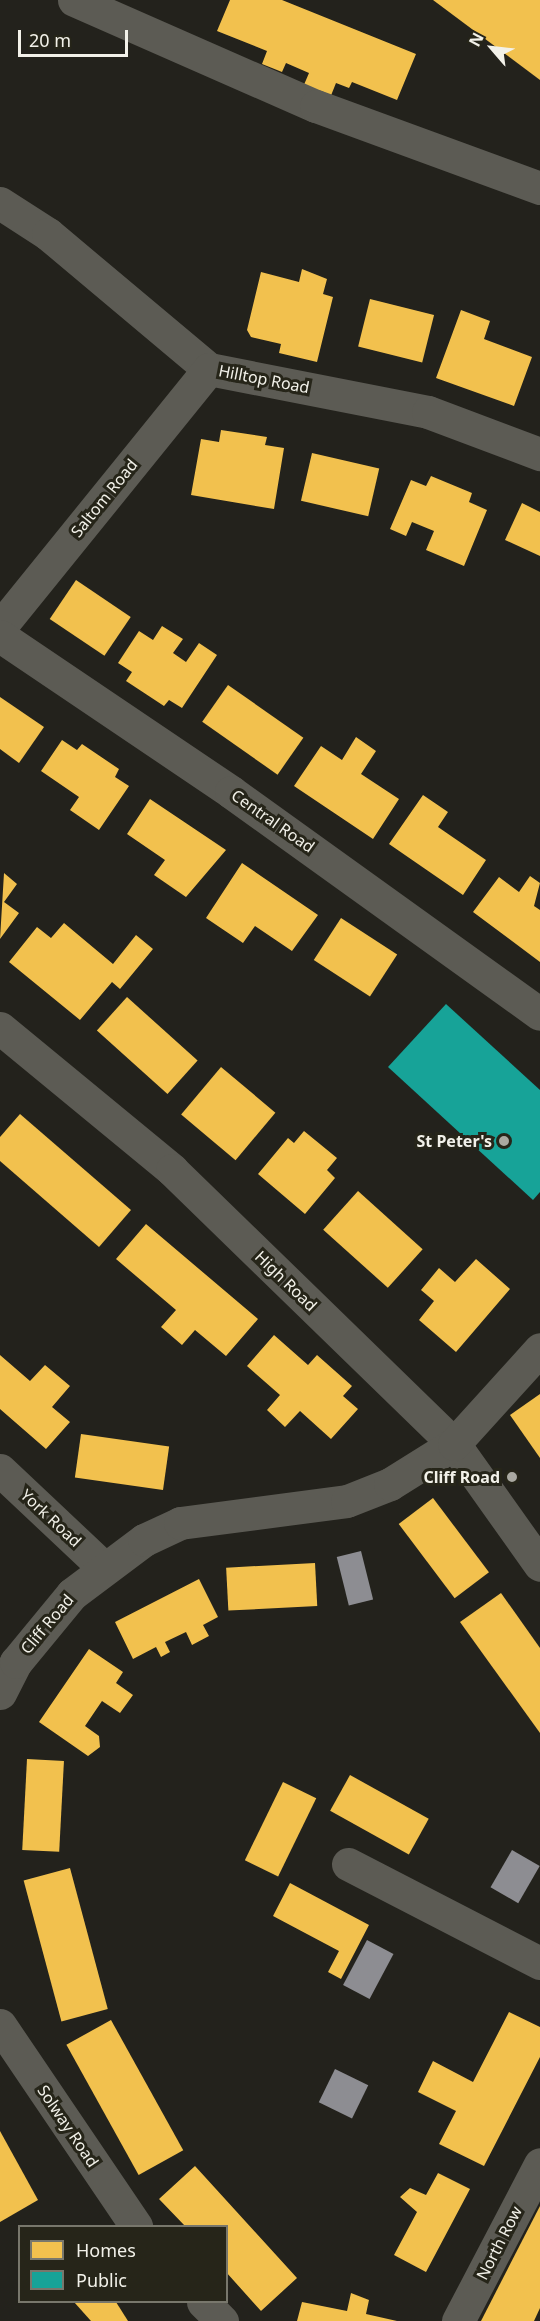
<!DOCTYPE html>
<html>
<head>
<meta charset="utf-8">
<style>
	body { margin:0 }
	#map { position:relative; width:540px; height:2321px; overflow:hidden; background:#23221c; font-family:"Noto Sans",sans-serif }
	div>[style] { position:absolute }
	[style*='--x'] { left:calc(var(--x)*1px); top:calc(var(--y)*1px); width:calc(var(--w)*1px); rotate:calc(var(--a)*1deg) }
	.homes>* { inset:0; background:#f2c14e; transform-origin:0 0 }
	.public>* { inset:0; background:#17a398 }
	.industry>* { inset:0; background:#8d8d92; transform-origin:0 0 }
	.minor>* { height:33px; margin:-16.5px; padding:0 16.5px; transform-origin:16.5px; border-radius:16.5px; background:#5c5b54 }
	.dots>* { width:16px; height:16px; translate:-50% -50%; box-sizing:border-box; border:3px solid #262519; border-radius:50% }
	span { translate:-50% -50%; white-space:nowrap; text-align:center; line-height:1.15; -webkit-text-stroke:6px #262519; paint-order:stroke }
	.street-label { font-size:16px; color:#f2f1e9 }
	.poi-label { font-size:16px; color:#f2f1e9; font-weight:700 }
	.right { translate:-100% -50%; text-align:right }
	.legend { position:absolute; left:18px; top:2225px; width:210px; height:78px; box-sizing:border-box; background:#262519; border:2px solid #78776c; margin:0; padding:8px 10px; list-style:none; font-size:18px; color:#f2f1e9 }
	.legend li { display:flex; align-items:center; gap:12px; height:30px }
	.legend b { width:30px; border:2px solid #78776c }
	.north { position:absolute; left:462px; top:18px; width:60px; height:60px; -webkit-text-stroke:4px #262519; paint-order:stroke; rotate:298deg; font-size:16px; font-weight:700; line-height:24px; text-align:center; color:#f2f1e9 }
	.north::after { content:''; display:block; margin:auto; width:21px; height:27px; background:#f2f1e9; clip-path:polygon(50% 0,100% 100%,50% 72%,0 100%) }
	.scale { position:absolute; left:18px; top:30px; width:110px; height:27px; box-sizing:border-box; border:3px solid #f2f1e9; border-top:0; padding-left:8px; font-size:18px; line-height:21px; white-space:nowrap; color:#f2f1e9; -webkit-text-stroke:4px #262519; paint-order:stroke }
</style>
</head>
<body>
<div id="map">
	<div class="homes">
		<div style="clip-path:polygon(230px 0,282px 0,416px 54px,397px 100px,352px 82px,349px 88px,336px 83px,330px 98px,303px 87px,309px 73px,286px 63px,282px 72px,262px 64px,267px 51px,217px 31px)"></div>
		<div style="clip-path:polygon(433px 0,540px 0,540px 80px)"></div>
		<div style="clip-path:polygon(302px 269px,327px 279px,323px 294px,333px 297px,317px 362px,279px 353px,281px 344px,251px 337px,247px 330px,261px 272px,299px 282px)"></div>
		<div style="left:370px;top:299px;width:66px;height:49px;rotate:14deg"></div>
		<div style="clip-path:polygon(461px 310px,490px 321px,484px 339px,532px 357px,514px 406px,436px 378px)"></div>
		<div style="clip-path:polygon(221px 430px,267px 437px,265px 445px,284px 448px,274px 509px,191px 495px,201px 439px,219px 442px)"></div>
		<div style="left:312px;top:453px;width:69px;height:49px;rotate:13deg"></div>
		<div style="clip-path:polygon(431px 476px,472px 493px,469px 502px,487px 510px,464px 566px,426px 550px,434px 531px,412px 522px,406px 536px,390px 529px,411px 480px,426px 486px)"></div>
		<div style="clip-path:polygon(522px 503px,540px 512px,540px 556px,505px 540px)"></div>
		<div style="left:76px;top:580px;width:66px;height:47px;rotate:34deg"></div>
		<div style="clip-path:polygon(162px 626px,183px 639px,173px 653px,186px 662px,199px 643px,217px 655px,182px 708px,169px 700px,164px 706px,126px 681px,132px 672px,118px 663px,139px 631px,153px 640px)"></div>
		<div style="left:228px;top:685px;width:92px;height:45px;rotate:35deg"></div>
		<div style="clip-path:polygon(0 697px,44px 727px,19px 763px,0 749px)"></div>
		<div style="clip-path:polygon(356px 737px,376px 751px,361px 774px,399px 799px,373px 839px,294px 786px,321px 746px,342px 760px)"></div>
		<div style="clip-path:polygon(62px 740px,77px 750px,82px 744px,119px 769px,115px 777px,129px 786px,99px 830px,70px 810px,79px 797px,41px 771px)"></div>
		<div style="clip-path:polygon(423px 795px,448px 812px,438px 827px,486px 860px,463px 895px,389px 844px)"></div>
		<div style="clip-path:polygon(150px 799px,226px 850px,186px 897px,154px 875px,165px 860px,127px 834px)"></div>
		<div style="clip-path:polygon(242px 863px,318px 915px,292px 951px,255px 926px,243px 943px,206px 918px)"></div>
		<div style="clip-path:polygon(4px 873px,17px 884px,4px 902px,19px 913px,0 939px)"></div>
		<div style="clip-path:polygon(530px 876px,540px 883px,534px 906px,540px 910px,540px 962px,473px 912px,499px 877px,519px 892px)"></div>
		<div style="left:341px;top:918px;width:67px;height:50px;rotate:33deg"></div>
		<div style="clip-path:polygon(64px 923px,113px 964px,136px 935px,153px 949px,120px 989px,112px 982px,80px 1020px,9px 962px,37px 927px,51px 938px)"></div>
		<div style="left:127px;top:997px;width:95px;height:45px;rotate:42deg"></div>
		<div style="left:221px;top:1067px;width:71px;height:62px;rotate:40deg"></div>
		<div style="clip-path:polygon(20px 1114px,131px 1210px,99px 1247px,0 1161px,0 1137px)"></div>
		<div style="clip-path:polygon(304px 1131px,337px 1158px,327px 1170px,335px 1178px,305px 1214px,258px 1174px,288px 1138px,294px 1143px)"></div>
		<div style="left:358px;top:1191px;width:87px;height:52px;rotate:42deg"></div>
		<div style="clip-path:polygon(146px 1224px,258px 1319px,226px 1356px,195px 1330px,182px 1345px,161px 1327px,176px 1310px,116px 1259px)"></div>
		<div style="clip-path:polygon(476px 1259px,510px 1289px,456px 1352px,419px 1320px,434px 1301px,421px 1290px,439px 1268px,455px 1282px)"></div>
		<div style="clip-path:polygon(274px 1335px,308px 1365px,317px 1355px,352px 1386px,343px 1396px,358px 1409px,331px 1439px,300px 1411px,285px 1427px,267px 1410px,280px 1395px,247px 1366px)"></div>
		<div style="clip-path:polygon(0 1355px,30px 1381px,45px 1365px,70px 1386px,52px 1407px,70px 1422px,46px 1449px,0 1409px)"></div>
		<div style="clip-path:polygon(540px 1394px,540px 1458px,510px 1415px)"></div>
		<div style="left:81px;top:1434px;width:89px;height:44px;rotate:8deg"></div>
		<div style="left:433px;top:1498px;width:93px;height:43px;rotate:53deg"></div>
		<div style="left:315px;top:1563px;width:43px;height:89px;rotate:87deg"></div>
		<div style="clip-path:polygon(199px 1579px,218px 1617px,203px 1625px,209px 1636px,192px 1645px,186px 1632px,165px 1642px,170px 1652px,161px 1657px,156px 1647px,133px 1659px,115px 1622px)"></div>
		<div style="clip-path:polygon(501px 1593px,540px 1648px,540px 1733px,460px 1622px)"></div>
		<div style="clip-path:polygon(89px 1649px,123px 1672px,116px 1683px,133px 1695px,120px 1713px,102px 1701px,85px 1726px,99px 1736px,100px 1747px,88px 1756px,39px 1722px)"></div>
		<div style="left:27px;top:1759px;width:37px;height:91px;rotate:3deg"></div>
		<div style="left:350px;top:1775px;width:90px;height:41px;rotate:29deg"></div>
		<div style="left:283px;top:1782px;width:37px;height:87px;rotate:26deg"></div>
		<div style="left:70px;top:1868px;width:146px;height:48px;rotate:75deg"></div>
		<div style="clip-path:polygon(290px 1883px,369px 1925px,341px 1979px,328px 1972px,339px 1951px,273px 1916px)"></div>
		<div style="clip-path:polygon(509px 2012px,540px 2027px,540px 2057px,484px 2166px,439px 2144px,456px 2111px,418px 2092px,433px 2061px,473px 2082px)"></div>
		<div style="left:111px;top:2020px;width:149px;height:51px;rotate:61deg"></div>
		<div style="clip-path:polygon(0 2131px,38px 2200px,0 2222px)"></div>
		<div style="clip-path:polygon(195px 2166px,297px 2278px,261px 2311px,226px 2272px,226px 2226px,185px 2226px,159px 2199px)"></div>
		<div style="clip-path:polygon(438px 2173px,470px 2189px,426px 2272px,394px 2255px,417px 2212px,400px 2197px,410px 2188px,426px 2195px)"></div>
		<div style="clip-path:polygon(540px 2206px,540px 2308px,534px 2321px,481px 2321px)"></div>
		<div style="clip-path:polygon(351px 2293px,369px 2300px,366px 2314px,397px 2321px,297px 2321px,302px 2302px,347px 2311px)"></div>
		<div style="clip-path:polygon(74px 2302px,116px 2302px,128px 2321px,91px 2321px)"></div>
	</div>
	<div class="public">
		<div style="clip-path:polygon(446px 1004px,540px 1090px,540px 1192px,533px 1200px,388px 1067px)"></div>
	</div>
	<div class="industry">
		<div style="left:361px;top:1551px;width:50px;height:25px;rotate:76deg"></div>
		<div style="left:512px;top:1850px;width:32px;height:43px;rotate:30deg"></div>
		<div style="left:367px;top:1940px;width:30px;height:51px;rotate:28deg"></div>
		<div style="left:335px;top:2069px;width:37px;height:37px;rotate:26deg"></div>
	</div>
	<div class="minor">
		<div style="--x:74;--y:0;--w:264;--a:23.7"></div>
		<div style="--x:316;--y:106;--w:239;--a:20.1"></div>
		<div style="--x:0;--y:203;--w:57;--a:32.9"></div>
		<div style="--x:48;--y:234;--w:210;--a:40"></div>
		<div style="--x:209;--y:369;--w:223;--a:11.1"></div>
		<div style="--x:428;--y:412;--w:120;--a:20.6"></div>
		<div style="--x:0;--y:627;--w:332;--a:-51"></div>
		<div style="--x:0;--y:636;--w:279;--a:34"></div>
		<div style="--x:231;--y:792;--w:380;--a:35.7"></div>
		<div style="--x:0;--y:1028;--w:223;--a:39.5"></div>
		<div style="--x:172;--y:1170;--w:393;--a:44.2"></div>
		<div style="--x:454;--y:1444;--w:148;--a:54.6"></div>
		<div style="--x:0;--y:1470;--w:140;--a:43.3"></div>
		<div style="--x:0;--y:1693;--w:35;--a:-63"></div>
		<div style="--x:16;--y:1662;--w:88;--a:-50.5"></div>
		<div style="--x:72;--y:1594;--w:90;--a:-36.9"></div>
		<div style="--x:144;--y:1540;--w:40;--a:-25"></div>
		<div style="--x:180;--y:1523;--w:168;--a:-7.5"></div>
		<div style="--x:347;--y:1501;--w:46;--a:-21.6"></div>
		<div style="--x:390;--y:1484;--w:75;--a:-32"></div>
		<div style="--x:454;--y:1444;--w:128;--a:-47.8"></div>
		<div style="--x:348;--y:1864;--w:216;--a:27.3"></div>
		<div style="--x:0;--y:2025;--w:243;--a:55.9"></div>
		<div style="--x:203;--y:2302;--w:27;--a:45"></div>
		<div style="--x:458;--y:2321;--w:177;--a:-62.4"></div>
	</div>
	<div class="dots">
		<div style="left:504px;top:1141px;background:#aaa9a1"></div>
		<div style="left:512px;top:1477px;background:#aaa9a1"></div>
	</div>
	<div class="street-label">
		<span style="left:264px;top:379px;rotate:11deg">Hilltop Road</span>
		<span style="left:104px;top:498px;rotate:-51deg">Saltom Road</span>
		<span style="left:273px;top:821px;rotate:35deg">Central Road</span>
		<span style="left:286px;top:1281px;rotate:44deg">High Road</span>
		<span style="left:51px;top:1518px;rotate:43deg">York Road</span>
		<span style="left:47px;top:1624px;rotate:-50deg">Cliff Road</span>
		<span style="left:68px;top:2126px;rotate:56deg">Solway Road</span>
		<span style="left:499px;top:2243px;rotate:-63deg">North Row</span>
	</div>
	<div class="poi-label">
		<span class="right" style="left:492px;top:1141px">St Peter's</span>
		<span class="right" style="left:500px;top:1477px">Cliff Road</span>
	</div>
	<ul class="legend">
	<li><b style="height:16px;background:#f2c14e"></b>Homes</li>
	<li><b style="height:16px;background:#17a398"></b>Public</li>
	</ul>
	<div class="north">N</div>
	<div class="scale">20 m</div>
</div>
</body>
</html>
